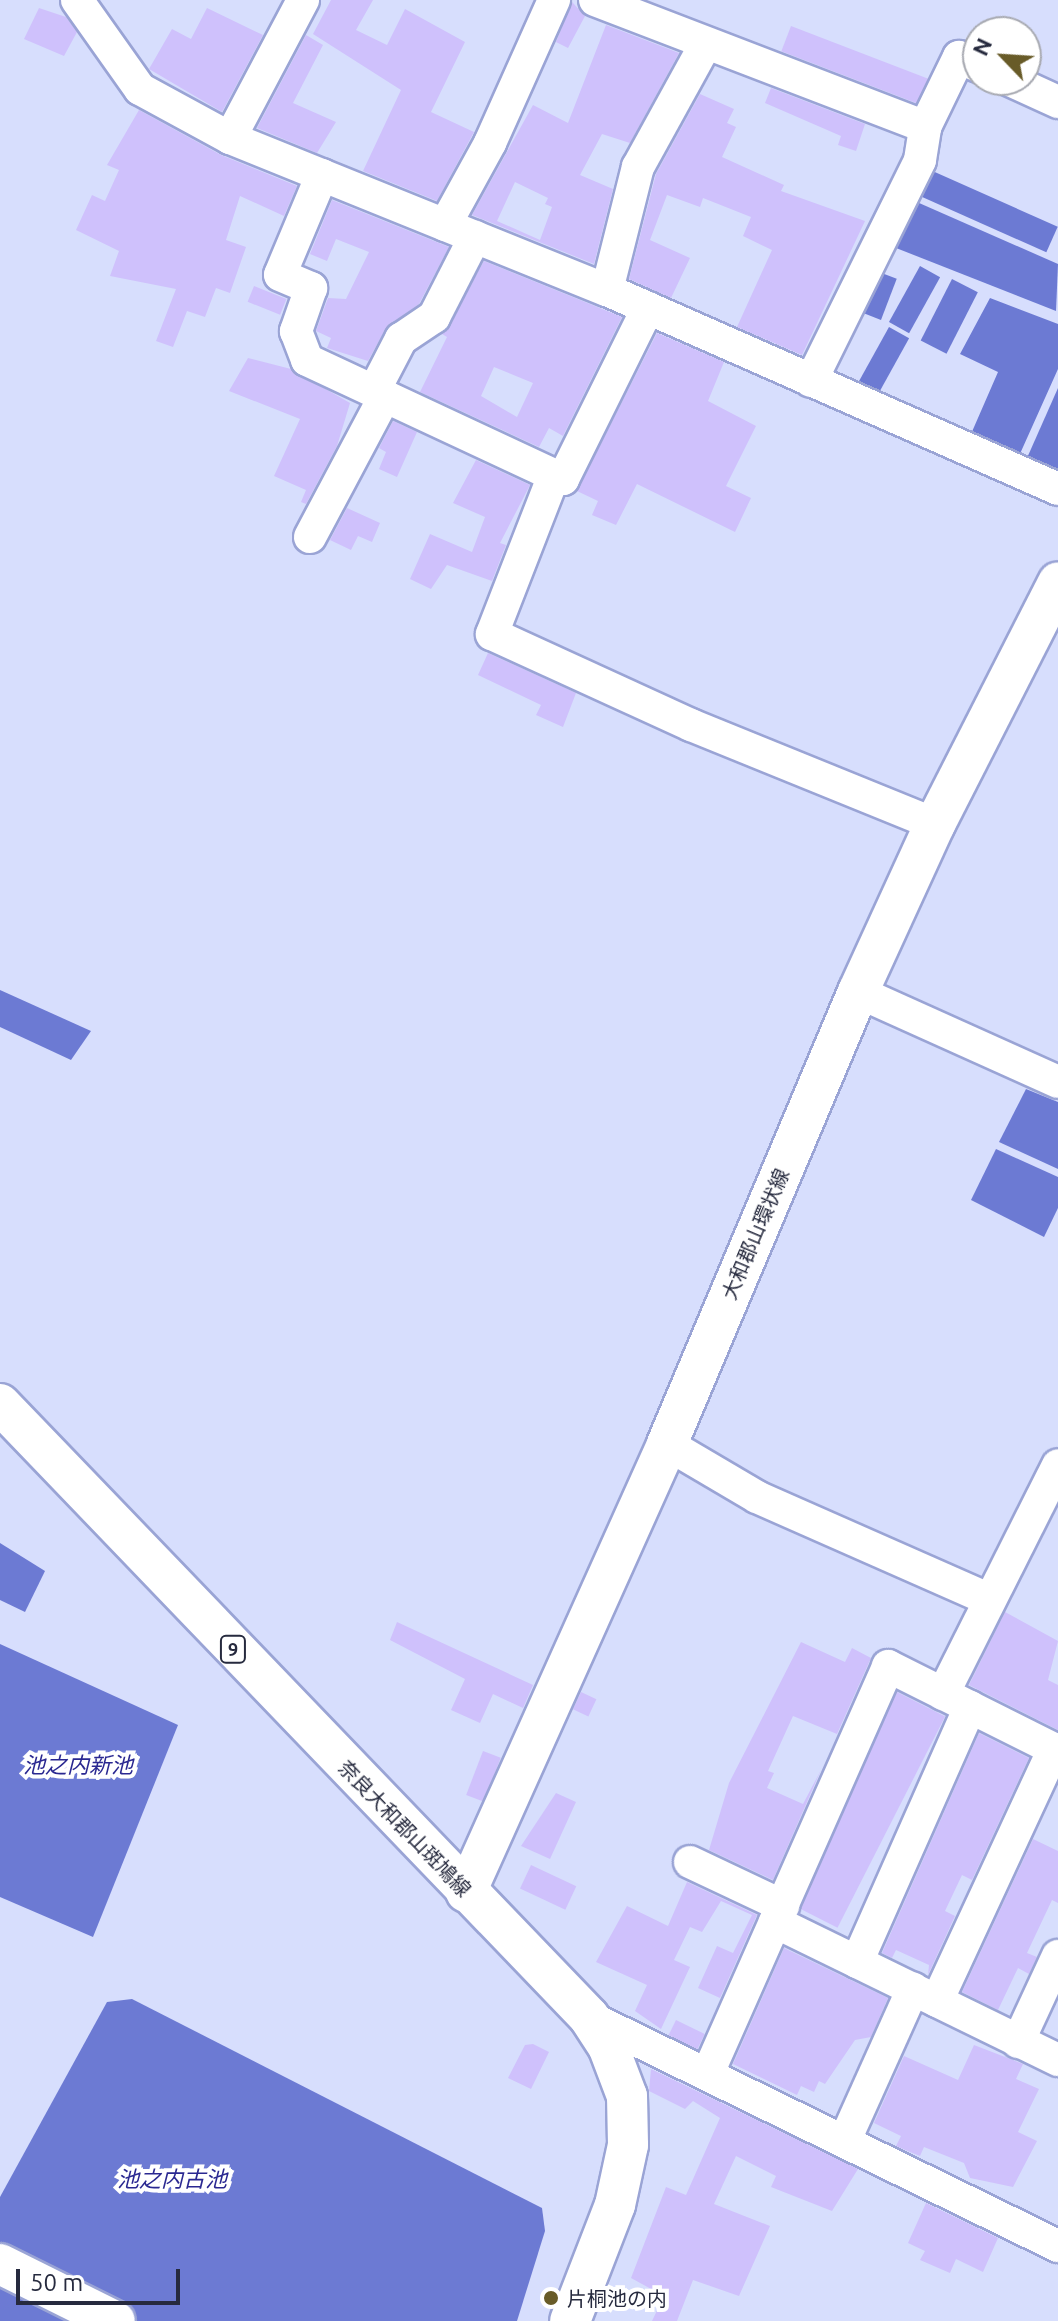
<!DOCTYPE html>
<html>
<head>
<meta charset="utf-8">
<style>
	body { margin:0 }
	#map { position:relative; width:1058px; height:2321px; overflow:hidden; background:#d7defd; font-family:Ubuntu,"Noto Sans JP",sans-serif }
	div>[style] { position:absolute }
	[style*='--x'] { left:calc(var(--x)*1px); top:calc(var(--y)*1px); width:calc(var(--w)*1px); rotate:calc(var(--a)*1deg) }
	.water>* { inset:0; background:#6c7ad3; transform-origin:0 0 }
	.building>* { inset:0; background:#cfc1fc; transform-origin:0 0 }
	.roads { filter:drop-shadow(2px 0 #9aa4d5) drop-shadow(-2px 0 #9aa4d5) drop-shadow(0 2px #9aa4d5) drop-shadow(0 -2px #9aa4d5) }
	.minor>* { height:32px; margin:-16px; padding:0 16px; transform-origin:16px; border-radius:16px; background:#fff }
	.major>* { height:40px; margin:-20px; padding:0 20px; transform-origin:20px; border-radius:20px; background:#fff }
	.dots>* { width:22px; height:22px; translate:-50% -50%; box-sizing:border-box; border:4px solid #fff; border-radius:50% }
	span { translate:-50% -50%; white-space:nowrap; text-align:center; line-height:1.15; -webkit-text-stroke:8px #fff; paint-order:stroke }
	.shield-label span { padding:2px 6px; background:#fff; border:2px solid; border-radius:6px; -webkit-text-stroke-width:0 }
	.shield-label { font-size:18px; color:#262a3e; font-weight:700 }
	.street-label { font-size:20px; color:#262a3e }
	.poi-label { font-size:20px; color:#262a3e }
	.left { translate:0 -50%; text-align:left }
	.water-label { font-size:22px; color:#2a2891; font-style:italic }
	.north { position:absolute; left:962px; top:16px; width:80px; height:80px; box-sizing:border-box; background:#fff; border:2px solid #a8aab2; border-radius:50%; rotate:295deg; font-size:22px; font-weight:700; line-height:32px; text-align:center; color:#262a3e }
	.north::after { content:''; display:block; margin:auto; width:28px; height:36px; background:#685b28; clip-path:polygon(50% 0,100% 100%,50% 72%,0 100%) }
	.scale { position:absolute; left:16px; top:2269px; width:164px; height:36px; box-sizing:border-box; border:4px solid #262a3e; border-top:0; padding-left:10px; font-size:24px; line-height:28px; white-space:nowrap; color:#262a3e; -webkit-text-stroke:6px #fff; paint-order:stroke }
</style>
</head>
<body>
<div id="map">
	<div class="water">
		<div style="left:928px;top:169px;width:142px;height:28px;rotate:24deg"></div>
		<div style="clip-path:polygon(910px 199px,1058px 264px,1056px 311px,891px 246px)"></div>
		<div style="left:920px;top:266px;width:23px;height:64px;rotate:29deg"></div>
		<div style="left:879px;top:272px;width:19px;height:44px;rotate:21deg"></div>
		<div style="left:952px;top:279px;width:29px;height:69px;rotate:27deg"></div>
		<div style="clip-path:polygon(990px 298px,1058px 324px,1058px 369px,1019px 456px,971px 434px,998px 372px,960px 354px)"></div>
		<div style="left:889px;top:327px;width:23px;height:64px;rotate:29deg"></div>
		<div style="clip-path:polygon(1058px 388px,1058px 473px,1027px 458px)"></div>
		<div style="clip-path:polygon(0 990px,91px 1031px,71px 1060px,0 1027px)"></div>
		<div style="clip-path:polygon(1026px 1089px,1058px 1102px,1058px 1169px,999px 1142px)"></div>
		<div style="clip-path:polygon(996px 1149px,1058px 1177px,1058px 1208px,1044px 1237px,971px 1200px)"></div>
		<div style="clip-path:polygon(0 1543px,45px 1571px,25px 1612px,0 1600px)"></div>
		<div style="clip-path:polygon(0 1644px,178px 1725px,93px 1937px,0 1897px)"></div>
		<div style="clip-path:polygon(132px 1999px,542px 2208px,545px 2231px,517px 2321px,0 2321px,0 2197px,107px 2002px)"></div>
	</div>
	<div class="building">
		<div style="clip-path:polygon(331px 0,373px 0,356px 30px,387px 45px,405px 9px,465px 42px,431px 112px,474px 132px,437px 201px,363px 171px,401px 90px,313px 34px)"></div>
		<div style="clip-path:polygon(572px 2px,585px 16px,568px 48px,556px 42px)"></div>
		<div style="clip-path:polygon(39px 8px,66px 17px,77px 32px,64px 56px,24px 39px)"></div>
		<div style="clip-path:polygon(207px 8px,263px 35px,222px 112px,149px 69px,172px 29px,191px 39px)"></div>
		<div style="clip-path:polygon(evenodd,606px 25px,679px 53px,630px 143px,602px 134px,580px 175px,613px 189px,594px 264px,472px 215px,533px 105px,568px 123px,606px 25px,515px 182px,548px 198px,545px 204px,552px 207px,540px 240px,497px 221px,515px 182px)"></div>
		<div style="left:791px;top:26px;width:147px;height:27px;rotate:21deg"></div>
		<div style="clip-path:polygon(306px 35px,323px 45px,293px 103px,336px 122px,317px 153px,257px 128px)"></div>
		<div style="clip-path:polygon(771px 88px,865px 124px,856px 151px,838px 145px,841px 136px,765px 103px)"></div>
		<div style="clip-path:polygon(700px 94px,734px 109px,727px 123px,736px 127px,722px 157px,784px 185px,781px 191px,865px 221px,802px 355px,737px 327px,772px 250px,743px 236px,751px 217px,703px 198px,700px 207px,667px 195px,650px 240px,690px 258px,671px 298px,629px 279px,656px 174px)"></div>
		<div style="clip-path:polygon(139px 110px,221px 155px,297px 186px,284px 216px,240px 196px,226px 240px,246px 247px,230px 293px,216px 288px,205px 317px,187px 311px,173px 347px,156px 341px,176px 289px,110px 276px,119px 251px,76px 230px,92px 195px,105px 201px,119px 170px,107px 165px)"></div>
		<div style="clip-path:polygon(332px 200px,449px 247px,419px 304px,385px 330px,368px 361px,327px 348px,331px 338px,316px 331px,328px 298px,346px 299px,369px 252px,336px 239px,327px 261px,310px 254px)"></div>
		<div style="clip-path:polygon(evenodd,484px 261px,622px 317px,563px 436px,549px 428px,539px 447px,420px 392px,447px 337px,442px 334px,484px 261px,494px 367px,533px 383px,517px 417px,481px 396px,494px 367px)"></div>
		<div style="left:254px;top:286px;width:35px;height:17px;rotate:22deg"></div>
		<div style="clip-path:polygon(657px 333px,724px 362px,708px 401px,756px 426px,726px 486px,751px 498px,735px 532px,637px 484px,616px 525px,592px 515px,598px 501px,577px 491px)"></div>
		<div style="clip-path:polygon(248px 358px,291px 369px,350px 403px,337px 446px,306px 504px,301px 502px,306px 490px,274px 476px,300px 419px,229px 391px)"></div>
		<div style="clip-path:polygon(393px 421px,417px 432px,397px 477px,379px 469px,386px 452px,379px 448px)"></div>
		<div style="clip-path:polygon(476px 460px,530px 485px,500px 543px,506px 545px,492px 581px,447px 565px,431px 589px,410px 579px,430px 534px,472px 552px,485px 517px,453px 503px)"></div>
		<div style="clip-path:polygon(347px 508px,380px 523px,372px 542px,358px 536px,351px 550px,330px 540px)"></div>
		<div style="clip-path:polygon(488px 653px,576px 693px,563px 727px,536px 715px,541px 705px,478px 675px)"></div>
		<div style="clip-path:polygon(1005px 1612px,1058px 1641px,1048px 1680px,1058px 1685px,1058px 1730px,969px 1685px)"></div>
		<div style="clip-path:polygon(397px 1622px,533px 1685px,523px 1708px,493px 1694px,480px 1723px,451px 1710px,465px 1679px,390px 1640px)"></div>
		<div style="clip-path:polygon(801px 1642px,845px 1662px,852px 1648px,871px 1658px,837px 1734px,793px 1716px,768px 1771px,774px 1773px,767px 1788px,803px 1804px,821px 1770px,773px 1880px,709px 1850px,729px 1783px)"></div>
		<div style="left:581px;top:1692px;width:17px;height:19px;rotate:25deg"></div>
		<div style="left:897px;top:1692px;width:54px;height:237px;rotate:27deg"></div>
		<div style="clip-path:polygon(979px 1733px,1029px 1758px,972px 1880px,962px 1875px,945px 1911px,955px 1916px,928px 1975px,929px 1965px,896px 1950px,892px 1958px,882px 1953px)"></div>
		<div style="left:483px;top:1751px;width:19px;height:47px;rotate:21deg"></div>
		<div style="clip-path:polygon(556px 1793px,576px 1802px,550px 1859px,521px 1846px)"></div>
		<div style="clip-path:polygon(1033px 1839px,1058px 1851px,1058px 1903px,1052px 1900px,1027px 1953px,1037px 1957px,1029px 1974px,1018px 1968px,998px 2010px,962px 1992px)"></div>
		<div style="left:531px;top:1865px;width:50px;height:26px;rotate:25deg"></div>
		<div style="clip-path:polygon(687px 1882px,757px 1915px,720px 1998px,698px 1988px,717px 1946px,733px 1953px,752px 1915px,721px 1901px,702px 1932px,690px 1927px,674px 1960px,690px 1967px,661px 2029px,635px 2011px,647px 1985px,596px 1962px,627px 1906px,668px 1926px)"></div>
		<div style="clip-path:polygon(784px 1948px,888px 1998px,871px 2037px,855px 2040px,825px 2084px,819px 2081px,814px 2092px,801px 2086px,797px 2095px,733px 2064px)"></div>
		<div style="left:676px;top:2020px;width:32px;height:17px;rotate:26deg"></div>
		<div style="clip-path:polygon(533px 2044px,549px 2052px,531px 2089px,508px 2078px,525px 2045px)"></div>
		<div style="clip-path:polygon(974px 2045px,1023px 2064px,1016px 2079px,1039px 2089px,1018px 2132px,1037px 2141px,1013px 2187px,970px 2178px,964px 2163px,924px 2147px,920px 2156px,910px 2152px,896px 2146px,901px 2136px,874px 2123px,904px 2056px,958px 2080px)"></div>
		<div style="clip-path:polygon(651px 2069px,858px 2169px,832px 2211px,771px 2187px,776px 2176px,736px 2156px,714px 2204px,770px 2226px,739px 2296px,693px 2280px,677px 2321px,652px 2321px,664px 2296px,631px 2278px,666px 2187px,686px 2195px,720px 2118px,693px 2101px,685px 2109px,649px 2091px)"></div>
		<div style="clip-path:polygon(926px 2203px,998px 2238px,983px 2272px,956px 2259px,950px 2273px,920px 2260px,925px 2251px,908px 2243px)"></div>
	</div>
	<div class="roads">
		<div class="minor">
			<div style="--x:77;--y:0;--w:109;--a:54.7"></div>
			<div style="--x:140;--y:89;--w:102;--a:28.6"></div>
			<div style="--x:230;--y:138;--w:406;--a:22"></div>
			<div style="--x:607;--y:290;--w:493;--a:23.8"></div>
			<div style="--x:595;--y:0;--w:354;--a:21"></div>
			<div style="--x:1010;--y:80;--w:53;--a:24.6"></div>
			<div style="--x:230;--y:138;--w:156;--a:-62.1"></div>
			<div style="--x:322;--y:175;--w:108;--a:112.8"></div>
			<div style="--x:280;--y:275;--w:34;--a:23"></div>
			<div style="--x:311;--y:288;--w:46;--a:109.2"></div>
			<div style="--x:296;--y:331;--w:31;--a:69"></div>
			<div style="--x:307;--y:360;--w:272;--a:25"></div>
			<div style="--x:554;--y:475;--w:171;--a:111.3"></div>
			<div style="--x:492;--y:634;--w:219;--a:24.6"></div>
			<div style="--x:691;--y:725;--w:263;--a:22.1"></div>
			<div style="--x:445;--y:225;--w:94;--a:-61.2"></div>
			<div style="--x:490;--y:143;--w:157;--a:-65.9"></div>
			<div style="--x:607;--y:290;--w:127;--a:-75.9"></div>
			<div style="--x:638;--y:167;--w:139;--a:-61.2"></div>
			<div style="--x:811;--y:381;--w:246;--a:-63.7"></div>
			<div style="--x:920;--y:160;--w:33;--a:-81"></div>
			<div style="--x:925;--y:127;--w:78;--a:-64.1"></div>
			<div style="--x:959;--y:57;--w:21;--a:25"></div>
			<div style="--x:374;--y:391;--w:59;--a:-62.6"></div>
			<div style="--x:401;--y:339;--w:40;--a:-34"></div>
			<div style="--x:434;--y:317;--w:90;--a:-62.9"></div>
			<div style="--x:554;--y:475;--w:10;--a:24"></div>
			<div style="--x:563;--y:479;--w:191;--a:-63.6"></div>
			<div style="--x:310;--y:537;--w:160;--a:-62"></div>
			<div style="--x:858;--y:992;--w:219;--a:24.2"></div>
			<div style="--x:667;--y:1444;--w:104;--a:30.5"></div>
			<div style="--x:757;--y:1497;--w:253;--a:23.8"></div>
			<div style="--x:943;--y:1694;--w:256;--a:-63.3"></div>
			<div style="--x:690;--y:1862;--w:103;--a:25.3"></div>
			<div style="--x:775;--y:1922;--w:315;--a:26"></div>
			<div style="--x:857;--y:1962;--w:279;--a:-66.1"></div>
			<div style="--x:937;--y:2001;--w:278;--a:-65.1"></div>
			<div style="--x:589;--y:2017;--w:522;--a:26.03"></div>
			<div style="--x:1018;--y:2042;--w:95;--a:-65.1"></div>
			<div style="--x:708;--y:2073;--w:445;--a:-66.1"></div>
			<div style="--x:888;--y:1666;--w:190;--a:26.6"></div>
			<div style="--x:845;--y:2140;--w:166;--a:-65.8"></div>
		</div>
		<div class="major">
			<div style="--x:0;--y:1404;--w:850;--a:46.14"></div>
			<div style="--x:589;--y:2017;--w:35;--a:57"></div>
			<div style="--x:608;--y:2046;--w:53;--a:69.2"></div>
			<div style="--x:627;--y:2096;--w:49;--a:88.8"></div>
			<div style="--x:628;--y:2145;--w:61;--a:102.2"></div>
			<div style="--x:615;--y:2205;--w:124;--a:111.2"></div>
			<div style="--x:466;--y:1892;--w:491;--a:-65.8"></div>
			<div style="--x:667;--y:1444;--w:491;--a:-67.1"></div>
			<div style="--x:858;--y:992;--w:185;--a:-65.4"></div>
			<div style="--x:935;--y:824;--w:271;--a:-63"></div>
			<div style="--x:0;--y:2264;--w:128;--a:26.4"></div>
		</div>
	</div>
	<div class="dots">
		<div style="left:551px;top:2298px;background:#685b28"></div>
	</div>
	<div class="shield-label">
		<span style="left:233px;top:1649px">9</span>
	</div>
	<div class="street-label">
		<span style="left:755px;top:1234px;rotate:-67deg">大和郡山環状線</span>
		<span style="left:405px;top:1828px;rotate:46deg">奈良大和郡山斑鳩線</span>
	</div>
	<div class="poi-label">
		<span class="left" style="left:567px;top:2298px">片桐池の内</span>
	</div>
	<div class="water-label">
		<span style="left:78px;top:1765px">池之内新池</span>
		<span style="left:172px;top:2179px">池之内古池</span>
	</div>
	<div class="north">N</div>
	<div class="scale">50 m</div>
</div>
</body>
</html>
